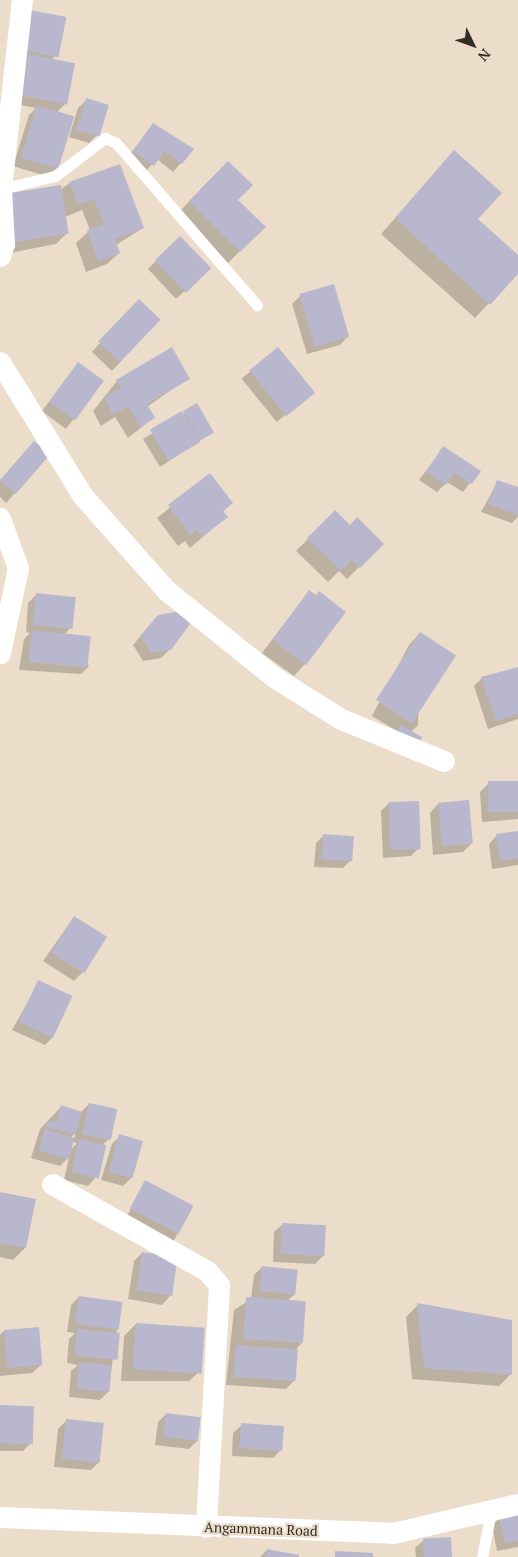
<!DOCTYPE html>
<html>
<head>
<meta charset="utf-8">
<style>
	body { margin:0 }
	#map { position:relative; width:518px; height:1557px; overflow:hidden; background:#ebddca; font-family:"PT Serif",serif }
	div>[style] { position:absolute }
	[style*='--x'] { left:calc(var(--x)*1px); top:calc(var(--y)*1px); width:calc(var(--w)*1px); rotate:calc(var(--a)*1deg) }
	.shadow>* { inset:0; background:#0003; transform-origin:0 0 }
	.building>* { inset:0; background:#b9b7cd; transform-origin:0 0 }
	.service>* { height:11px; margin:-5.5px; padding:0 5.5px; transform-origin:5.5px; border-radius:5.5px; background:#fff }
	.minor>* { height:21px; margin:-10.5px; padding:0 10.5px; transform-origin:10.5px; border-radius:10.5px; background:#fff }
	span { translate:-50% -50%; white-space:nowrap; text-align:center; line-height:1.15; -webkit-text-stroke:4.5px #ebddca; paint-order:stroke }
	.street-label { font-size:14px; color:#322d26 }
	.north { position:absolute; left:448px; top:20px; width:50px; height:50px; -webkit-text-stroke:4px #ebddca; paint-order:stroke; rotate:132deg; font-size:14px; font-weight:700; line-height:20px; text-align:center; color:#322d26 }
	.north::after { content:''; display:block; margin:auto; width:18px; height:22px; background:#322d26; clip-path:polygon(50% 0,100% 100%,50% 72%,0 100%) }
</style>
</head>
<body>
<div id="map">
	<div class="shadow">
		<div style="clip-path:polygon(64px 18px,53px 60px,65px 104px,57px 112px,57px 168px,49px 177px,13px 166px,29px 115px,36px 108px,11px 103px,15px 58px)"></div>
		<div style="clip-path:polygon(87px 100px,97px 135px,89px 143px,69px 137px,78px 108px)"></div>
		<div style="clip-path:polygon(153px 125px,181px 163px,173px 172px,157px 159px,144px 173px,126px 159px)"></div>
		<div style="clip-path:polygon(454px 152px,476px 219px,518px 256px,518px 272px,475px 318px,381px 234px)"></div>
		<div style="clip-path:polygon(228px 162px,236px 200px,264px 227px,228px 263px,178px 213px)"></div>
		<div style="clip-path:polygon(70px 183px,143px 228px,116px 245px,119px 253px,107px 264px,86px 272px,76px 243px,90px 230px,82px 210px,65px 217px,68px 232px,56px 244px,4px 254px,0 231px)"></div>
		<div style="clip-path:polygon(180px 237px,201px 276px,176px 299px,148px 269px)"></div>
		<div style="clip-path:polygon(300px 296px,348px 336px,340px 345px,307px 354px,292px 304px)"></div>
		<div style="clip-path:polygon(131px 308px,159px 320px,112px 371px,92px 352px)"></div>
		<div style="left:278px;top:349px;width:56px;height:47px;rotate:51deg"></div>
		<div style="left:78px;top:363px;width:30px;height:60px;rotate:37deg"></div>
		<div style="clip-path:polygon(188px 378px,147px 407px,153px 418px,128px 438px,115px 417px,101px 426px,93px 411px,117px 381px)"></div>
		<div style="clip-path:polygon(185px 413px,213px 432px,160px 467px,143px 439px)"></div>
		<div style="clip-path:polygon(443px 448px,479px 471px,463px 492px,447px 482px,437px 492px,419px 480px)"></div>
		<div style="clip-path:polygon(26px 451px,48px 455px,6px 503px,0 497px,0 481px)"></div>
		<div style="clip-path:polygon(210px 475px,231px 503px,223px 512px,226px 517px,190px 548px,185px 541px,178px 546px,157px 518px)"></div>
		<div style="clip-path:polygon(498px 481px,518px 489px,518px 517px,512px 523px,481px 512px)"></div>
		<div style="clip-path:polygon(335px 512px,350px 526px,382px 544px,347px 579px,339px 571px,328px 582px,296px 551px)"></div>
		<div style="clip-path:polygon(309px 591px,305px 664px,294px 676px,262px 653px)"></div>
		<div style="clip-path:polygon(37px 594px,71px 627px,64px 635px,89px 666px,81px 674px,19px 670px,24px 639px,30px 633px,26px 632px,28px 603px)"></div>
		<div style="clip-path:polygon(150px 625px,170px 649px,161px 658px,143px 661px,133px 645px)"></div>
		<div style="clip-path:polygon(420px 633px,418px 725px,411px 732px,397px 731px,372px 716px,409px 645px)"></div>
		<div style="clip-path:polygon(518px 668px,518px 719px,488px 729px,474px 686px,482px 678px)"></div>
		<div style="clip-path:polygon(518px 782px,518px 819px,482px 822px,480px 792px,488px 784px)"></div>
		<div style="clip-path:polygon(389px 803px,419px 848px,411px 856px,383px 858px,381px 811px)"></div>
		<div style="clip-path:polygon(438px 804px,471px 844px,463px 852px,433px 855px,430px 813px)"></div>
		<div style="clip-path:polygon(518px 833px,518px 865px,492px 869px,489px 844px,497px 835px)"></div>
		<div style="clip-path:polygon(324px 835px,351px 860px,343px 868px,314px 867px,316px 843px)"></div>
		<div style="clip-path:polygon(74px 917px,82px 973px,74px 981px,43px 961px)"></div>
		<div style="clip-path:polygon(39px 982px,53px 1037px,45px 1045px,12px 1030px)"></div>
		<div style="clip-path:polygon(evenodd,89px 1104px,108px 1140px,102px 1145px,96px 1177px,88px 1186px,64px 1180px,69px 1157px,60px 1166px,31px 1158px,40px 1129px,61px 1107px,80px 1113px,89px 1104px,76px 1132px,74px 1139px,70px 1138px,76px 1132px,89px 1104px,73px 1142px,77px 1143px,71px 1149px,73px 1142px)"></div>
		<div style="clip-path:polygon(120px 1136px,131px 1178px,123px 1186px,101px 1180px,112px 1144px)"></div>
		<div style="left:145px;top:1182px;width:53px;height:42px;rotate:28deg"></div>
		<div style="clip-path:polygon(0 1193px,25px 1248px,13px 1260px,0 1257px)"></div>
		<div style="clip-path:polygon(283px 1224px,323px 1256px,315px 1264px,273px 1262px,274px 1232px)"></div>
		<div style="clip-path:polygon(142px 1253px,170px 1296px,162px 1305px,128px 1299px,134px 1261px)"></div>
		<div style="clip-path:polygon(262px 1267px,297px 1271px,294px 1295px,287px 1301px,301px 1344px,295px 1350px,294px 1381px,286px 1389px,226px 1385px,234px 1310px,251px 1299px,254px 1275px)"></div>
		<div style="clip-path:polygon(79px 1297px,117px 1330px,108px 1392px,100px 1400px,69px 1397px,71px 1371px,78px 1365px,67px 1363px,69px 1339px,75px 1333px,67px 1332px,71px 1305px)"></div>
		<div style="clip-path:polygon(418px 1305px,511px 1374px,499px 1386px,412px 1379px,406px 1317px)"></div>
		<div style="clip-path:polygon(136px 1324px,201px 1370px,189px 1381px,121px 1381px,124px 1336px)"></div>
		<div style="clip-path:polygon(5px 1330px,41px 1365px,32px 1373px,0 1376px,0 1335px)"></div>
		<div style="clip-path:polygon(0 1406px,31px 1443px,23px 1451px,0 1451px)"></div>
		<div style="clip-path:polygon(166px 1414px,197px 1441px,189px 1449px,155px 1445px,158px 1422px)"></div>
		<div style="clip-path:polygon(66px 1421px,99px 1462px,91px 1470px,54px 1467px,58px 1429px)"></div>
		<div style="clip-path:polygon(242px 1425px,281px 1450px,273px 1458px,232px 1456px,233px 1433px)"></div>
		<div style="clip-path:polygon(518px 1513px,518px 1547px,497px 1551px,492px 1525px,500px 1517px)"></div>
		<div style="clip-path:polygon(424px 1540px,451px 1557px,416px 1557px,415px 1548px)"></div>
		<div style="clip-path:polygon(267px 1550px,298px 1557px,260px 1557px)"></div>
	</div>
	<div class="building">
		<div style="left:30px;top:10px;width:37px;height:41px;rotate:11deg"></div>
		<div style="left:28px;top:54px;width:48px;height:42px;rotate:11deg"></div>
		<div style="left:86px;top:98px;width:24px;height:33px;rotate:17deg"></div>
		<div style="left:37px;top:105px;width:39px;height:55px;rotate:17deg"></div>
		<div style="clip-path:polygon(153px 123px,194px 149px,182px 164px,164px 151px,154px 166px,133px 151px)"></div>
		<div style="clip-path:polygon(454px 150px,502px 193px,478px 219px,518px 255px,518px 274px,490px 305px,395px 218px)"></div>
		<div style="clip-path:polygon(228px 161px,253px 185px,238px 200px,266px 227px,240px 252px,189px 201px)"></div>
		<div style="clip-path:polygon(120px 164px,144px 228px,115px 239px,120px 253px,98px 261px,87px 230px,104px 224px,94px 199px,78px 205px,69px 182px)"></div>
		<div style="left:61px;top:185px;width:49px;height:55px;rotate:81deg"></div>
		<div style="left:180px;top:236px;width:45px;height:35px;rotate:46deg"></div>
		<div style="left:334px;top:284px;width:55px;height:36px;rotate:74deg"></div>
		<div style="left:139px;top:299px;width:30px;height:59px;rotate:44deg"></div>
		<div style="clip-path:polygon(172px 347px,190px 379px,147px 404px,155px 418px,140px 427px,128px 406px,113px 415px,104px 398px,121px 388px,116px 380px)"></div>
		<div style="left:278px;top:347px;width:59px;height:37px;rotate:51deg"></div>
		<div style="left:78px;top:362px;width:32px;height:49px;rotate:36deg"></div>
		<div style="left:197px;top:403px;width:34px;height:16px;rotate:60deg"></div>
		<div style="left:182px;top:411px;width:36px;height:37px;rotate:60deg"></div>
		<div style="left:34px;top:441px;width:21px;height:52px;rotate:41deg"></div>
		<div style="clip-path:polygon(443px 446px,481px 471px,472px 484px,454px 473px,446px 485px,426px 472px)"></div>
		<div style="clip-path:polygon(210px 473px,233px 503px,223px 511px,228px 517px,202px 537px,197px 530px,190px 535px,168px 505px)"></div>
		<div style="clip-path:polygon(497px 480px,518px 487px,518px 515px,488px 504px)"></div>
		<div style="clip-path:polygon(335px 510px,350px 525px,357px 517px,384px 544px,360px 568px,352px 560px,341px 571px,307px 538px)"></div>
		<div style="clip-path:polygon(309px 590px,316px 595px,319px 591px,346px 612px,306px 665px,273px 640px)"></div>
		<div style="left:36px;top:593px;width:40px;height:32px;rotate:6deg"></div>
		<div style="clip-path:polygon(181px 611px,190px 624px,171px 650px,152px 653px,140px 636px,158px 615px)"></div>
		<div style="left:32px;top:630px;width:59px;height:32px;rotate:6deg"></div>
		<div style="left:420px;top:632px;width:43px;height:81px;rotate:33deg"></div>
		<div style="clip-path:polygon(518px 667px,518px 714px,496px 721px,481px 677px)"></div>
		<div style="clip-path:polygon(401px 725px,422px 737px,417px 748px,394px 737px)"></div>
		<div style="left:518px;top:781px;width:31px;height:30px;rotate:90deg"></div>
		<div style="left:469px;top:800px;width:44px;height:31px;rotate:85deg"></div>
		<div style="left:419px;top:801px;width:48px;height:30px;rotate:88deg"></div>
		<div style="clip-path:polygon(518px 831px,518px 858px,500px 861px,496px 834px)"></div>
		<div style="left:323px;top:834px;width:31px;height:25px;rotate:4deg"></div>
		<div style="left:74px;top:916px;width:39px;height:43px;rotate:32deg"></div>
		<div style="left:38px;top:980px;width:38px;height:46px;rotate:25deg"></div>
		<div style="left:89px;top:1103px;width:29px;height:32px;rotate:12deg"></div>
		<div style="clip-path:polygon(61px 1105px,82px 1112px,75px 1135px,46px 1127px,48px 1120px,56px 1122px)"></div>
		<div style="left:45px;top:1129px;width:31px;height:22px;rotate:17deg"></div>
		<div style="left:119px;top:1134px;width:25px;height:39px;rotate:16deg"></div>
		<div style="left:79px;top:1139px;width:28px;height:34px;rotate:13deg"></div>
		<div style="left:145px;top:1180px;width:55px;height:32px;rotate:28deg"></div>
		<div style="clip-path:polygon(0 1192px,36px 1199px,26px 1248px,0 1243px)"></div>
		<div style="left:282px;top:1223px;width:44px;height:31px;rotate:3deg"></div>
		<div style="left:142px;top:1252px;width:36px;height:39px;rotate:8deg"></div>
		<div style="left:262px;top:1266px;width:36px;height:25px;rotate:6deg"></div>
		<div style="left:79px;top:1296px;width:44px;height:28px;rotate:8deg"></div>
		<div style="left:246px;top:1297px;width:60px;height:42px;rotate:4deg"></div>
		<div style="clip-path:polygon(417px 1303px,512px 1320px,512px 1375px,424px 1368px)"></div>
		<div style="left:136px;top:1323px;width:69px;height:46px;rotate:4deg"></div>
		<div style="left:39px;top:1327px;width:38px;height:35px;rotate:85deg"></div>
		<div style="left:77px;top:1329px;width:43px;height:27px;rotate:5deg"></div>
		<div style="left:236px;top:1345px;width:62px;height:32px;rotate:4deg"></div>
		<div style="left:79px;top:1362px;width:33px;height:27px;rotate:5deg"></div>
		<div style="left:0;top:1405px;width:34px;height:38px;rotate:2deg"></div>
		<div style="left:166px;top:1413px;width:35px;height:24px;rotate:7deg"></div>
		<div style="left:66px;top:1419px;width:38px;height:40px;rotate:6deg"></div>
		<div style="left:241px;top:1423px;width:43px;height:25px;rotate:4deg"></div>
		<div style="clip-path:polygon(518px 1512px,518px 1541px,505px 1543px,499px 1516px)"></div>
		<div style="left:451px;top:1537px;width:20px;height:28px;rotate:87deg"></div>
		<div style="clip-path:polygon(267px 1549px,299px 1555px,299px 1557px,266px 1557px)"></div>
		<div style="clip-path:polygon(335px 1551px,373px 1553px,373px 1557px,335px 1557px)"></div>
	</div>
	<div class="service">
		<div style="--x:1;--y:189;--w:56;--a:-13.5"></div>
		<div style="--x:55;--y:176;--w:63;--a:-37.2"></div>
		<div style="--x:105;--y:138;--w:12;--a:24"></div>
		<div style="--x:116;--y:143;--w:215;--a:49"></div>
		<div style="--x:482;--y:1557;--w:47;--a:-78.9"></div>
	</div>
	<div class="minor">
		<div style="--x:0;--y:256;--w:13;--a:-72"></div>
		<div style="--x:4;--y:244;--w:55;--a:-93.1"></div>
		<div style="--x:1;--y:189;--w:190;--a:-83.7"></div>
		<div style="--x:0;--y:362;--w:156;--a:58.3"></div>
		<div style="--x:82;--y:495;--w:127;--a:48.5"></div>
		<div style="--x:166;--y:590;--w:139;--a:38.9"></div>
		<div style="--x:274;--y:677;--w:79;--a:32.1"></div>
		<div style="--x:341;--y:719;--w:111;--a:22.2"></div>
		<div style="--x:0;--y:518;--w:53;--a:70.2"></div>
		<div style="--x:18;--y:568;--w:87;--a:102"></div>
		<div style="--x:52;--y:1184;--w:178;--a:29.3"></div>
		<div style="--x:207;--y:1271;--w:18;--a:49"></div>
		<div style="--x:219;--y:1285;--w:242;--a:93.1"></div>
		<div style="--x:0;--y:1517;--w:393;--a:2.3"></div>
		<div style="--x:393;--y:1533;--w:128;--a:-13.1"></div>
	</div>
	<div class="street-label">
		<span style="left:261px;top:1529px;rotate:2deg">Angammana Road</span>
	</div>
	<div class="north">N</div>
</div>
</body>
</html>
